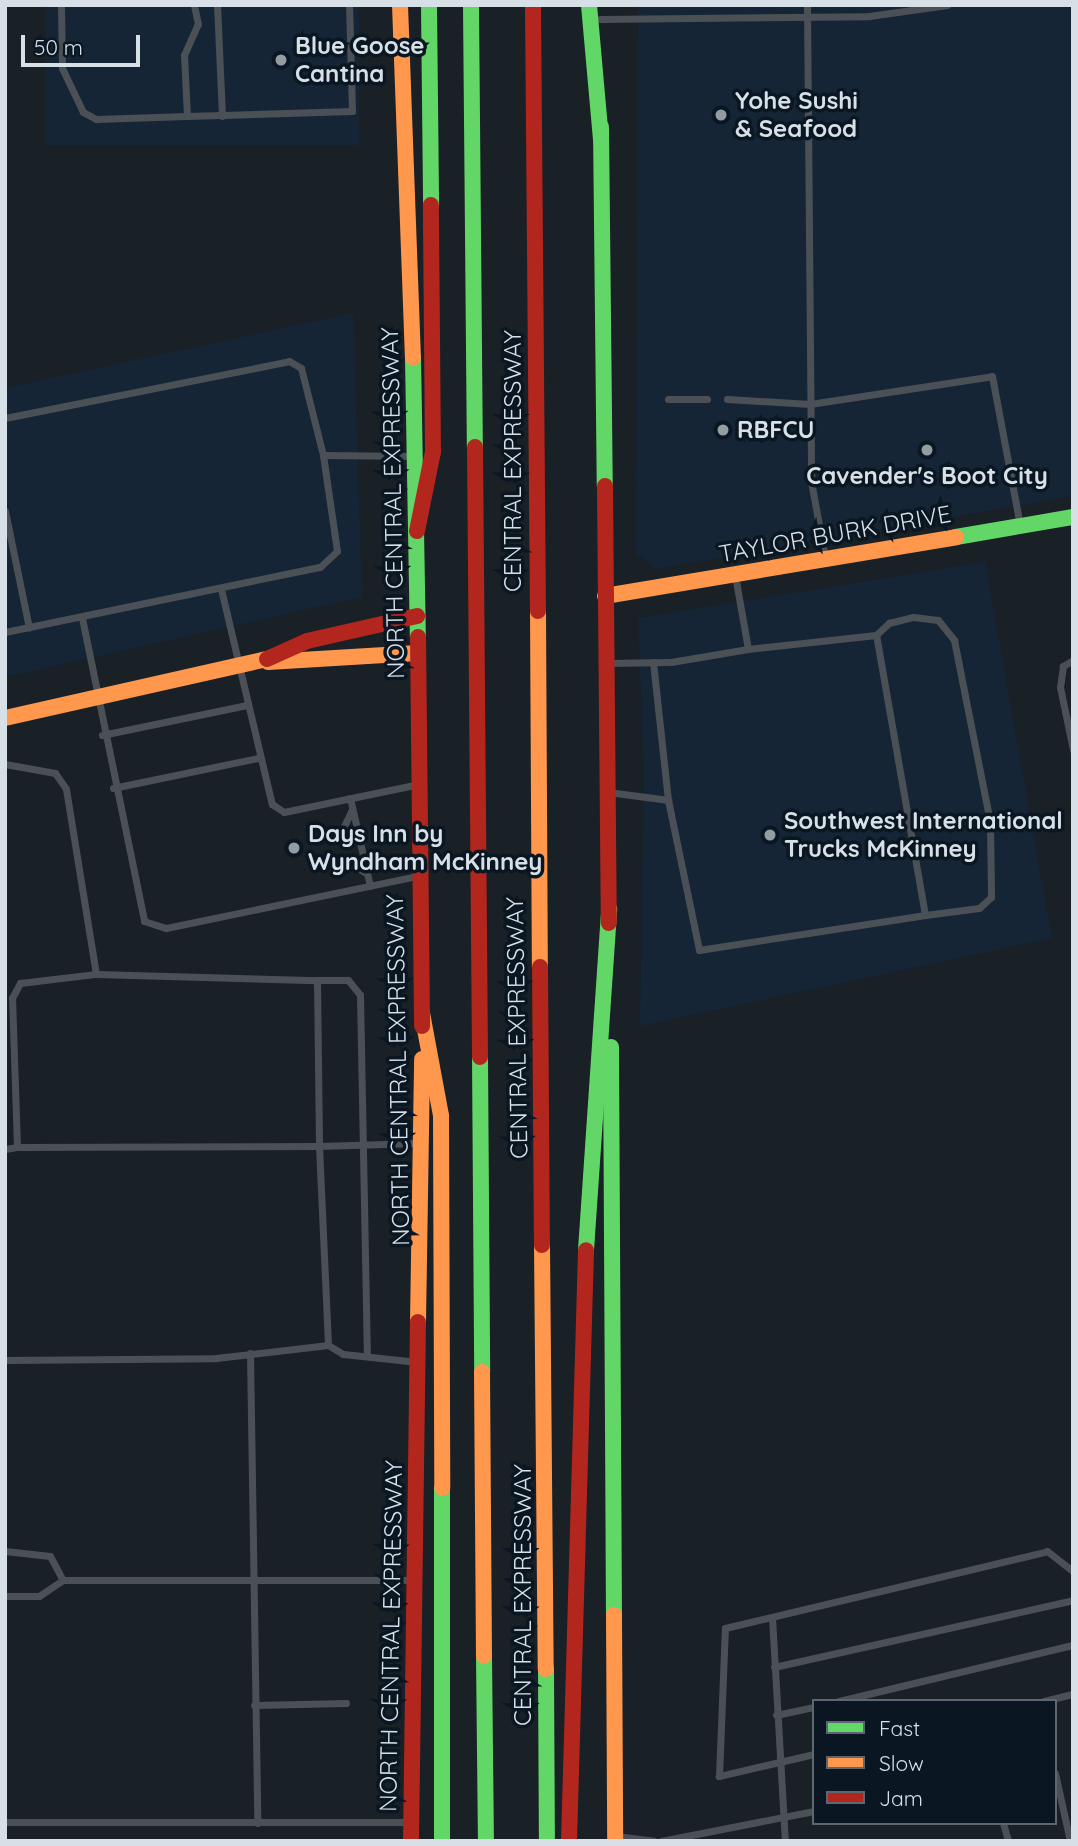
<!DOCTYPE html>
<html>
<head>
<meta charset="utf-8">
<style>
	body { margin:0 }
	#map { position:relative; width:1078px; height:1846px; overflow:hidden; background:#192026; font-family:Quicksand,sans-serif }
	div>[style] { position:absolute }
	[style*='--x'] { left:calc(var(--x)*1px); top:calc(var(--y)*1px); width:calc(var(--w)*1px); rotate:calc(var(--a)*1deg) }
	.built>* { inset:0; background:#152535; transform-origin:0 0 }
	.lane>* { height:7px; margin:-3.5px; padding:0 3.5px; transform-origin:3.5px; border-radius:3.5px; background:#4b5056 }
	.fast>* { height:16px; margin:-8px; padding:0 8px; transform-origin:8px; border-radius:8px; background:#63d668 }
	.slow>* { height:16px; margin:-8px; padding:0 8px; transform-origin:8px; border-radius:8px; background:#ff974d }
	.jam>* { height:16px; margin:-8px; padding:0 8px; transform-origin:8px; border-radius:8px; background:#b3261e }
	.dots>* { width:19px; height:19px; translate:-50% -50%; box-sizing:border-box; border:4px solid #0a1722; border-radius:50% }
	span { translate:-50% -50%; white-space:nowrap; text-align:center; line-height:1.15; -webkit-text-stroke:7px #0a1722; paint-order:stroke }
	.poi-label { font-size:24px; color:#d7dfe7; font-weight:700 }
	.left { translate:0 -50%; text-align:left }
	.street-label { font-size:24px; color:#d7dfe7 }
	.frame { position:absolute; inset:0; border:7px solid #d7dfe7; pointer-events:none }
	.legend { position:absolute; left:812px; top:1699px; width:245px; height:126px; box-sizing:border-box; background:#0a1722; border:2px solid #5c6771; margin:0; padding:9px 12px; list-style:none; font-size:21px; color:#d7dfe7 }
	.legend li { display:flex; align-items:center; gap:14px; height:35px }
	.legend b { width:35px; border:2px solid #5c6771 }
	.scale { position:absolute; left:21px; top:35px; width:119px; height:32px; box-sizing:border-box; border:4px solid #d7dfe7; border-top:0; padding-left:9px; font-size:21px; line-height:24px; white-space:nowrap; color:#d7dfe7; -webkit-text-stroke:5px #0a1722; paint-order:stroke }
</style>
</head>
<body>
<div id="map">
	<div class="built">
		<div style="left:46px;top:5px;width:313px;height:140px"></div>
		<div style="clip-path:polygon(638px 5px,1073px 5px,1073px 496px,656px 569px,636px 553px)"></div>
		<div style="clip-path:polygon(353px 313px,362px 597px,5px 677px,5px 388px)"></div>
		<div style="clip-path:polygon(985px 562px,1052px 938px,640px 1026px,644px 772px,638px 618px)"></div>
	</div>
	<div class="lane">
		<div style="--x:61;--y:5;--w:63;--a:89.1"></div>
		<div style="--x:62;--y:68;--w:49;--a:64.5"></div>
		<div style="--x:83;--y:112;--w:15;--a:28"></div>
		<div style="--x:96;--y:119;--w:91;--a:-1.9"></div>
		<div style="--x:187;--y:116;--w:61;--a:-92.8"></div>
		<div style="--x:184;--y:55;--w:34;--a:-66"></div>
		<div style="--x:198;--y:24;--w:19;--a:-102"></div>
		<div style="--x:217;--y:5;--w:111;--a:87.4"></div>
		<div style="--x:807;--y:5;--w:476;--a:89.5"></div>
		<div style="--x:811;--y:481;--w:78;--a:79.7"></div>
		<div style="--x:600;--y:19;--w:269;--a:-0.6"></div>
		<div style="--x:869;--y:16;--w:79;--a:-8"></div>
		<div style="--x:187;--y:116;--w:165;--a:-1.7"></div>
		<div style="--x:352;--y:111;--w:106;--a:-91.6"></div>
		<div style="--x:668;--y:399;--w:39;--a:0"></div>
		<div style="--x:727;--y:399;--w:83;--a:3.4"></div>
		<div style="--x:810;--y:404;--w:184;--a:-8.7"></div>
		<div style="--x:992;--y:376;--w:153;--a:79.4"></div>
		<div style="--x:5;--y:418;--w:290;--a:-11.3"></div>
		<div style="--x:289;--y:361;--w:14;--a:30"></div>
		<div style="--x:301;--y:368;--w:90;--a:75.8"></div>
		<div style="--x:5;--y:511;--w:119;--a:78.4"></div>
		<div style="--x:221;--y:589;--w:221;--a:76.7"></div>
		<div style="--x:272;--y:804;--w:14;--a:34"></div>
		<div style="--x:284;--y:812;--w:138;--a:-11.7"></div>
		<div style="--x:82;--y:618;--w:309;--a:78.4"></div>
		<div style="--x:144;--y:921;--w:23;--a:18"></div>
		<div style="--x:166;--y:928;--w:257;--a:-11.7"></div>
		<div style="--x:5;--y:632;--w:322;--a:-11.7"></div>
		<div style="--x:320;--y:567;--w:23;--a:-43"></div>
		<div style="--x:337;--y:551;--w:97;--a:-98.3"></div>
		<div style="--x:323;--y:455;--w:92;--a:0.6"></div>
		<div style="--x:876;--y:635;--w:18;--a:-43"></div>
		<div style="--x:889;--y:623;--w:25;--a:-14"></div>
		<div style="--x:913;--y:617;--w:25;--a:7"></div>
		<div style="--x:938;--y:620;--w:26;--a:51"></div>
		<div style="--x:954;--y:640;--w:185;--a:78.8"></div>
		<div style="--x:990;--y:821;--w:76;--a:89.2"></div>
		<div style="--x:991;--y:897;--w:16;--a:137"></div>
		<div style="--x:979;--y:908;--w:54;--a:172.6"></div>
		<div style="--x:1073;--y:660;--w:12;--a:149"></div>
		<div style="--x:1063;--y:666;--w:21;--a:98"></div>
		<div style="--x:1060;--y:687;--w:64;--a:78.3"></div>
		<div style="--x:653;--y:662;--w:139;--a:83.8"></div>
		<div style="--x:608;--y:663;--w:63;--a:-0.9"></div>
		<div style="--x:671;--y:662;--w:78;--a:-9.6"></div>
		<div style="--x:102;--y:735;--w:148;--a:-11.7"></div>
		<div style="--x:5;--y:764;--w:51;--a:10.2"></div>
		<div style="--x:55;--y:773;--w:19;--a:55"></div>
		<div style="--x:66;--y:789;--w:187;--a:80.8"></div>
		<div style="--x:113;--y:788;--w:148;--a:-11.7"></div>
		<div style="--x:608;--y:792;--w:61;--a:7.6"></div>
		<div style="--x:668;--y:800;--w:153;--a:78.3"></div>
		<div style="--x:699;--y:950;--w:229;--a:-8.8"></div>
		<div style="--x:925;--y:915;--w:284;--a:-99.9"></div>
		<div style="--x:876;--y:635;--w:129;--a:173.8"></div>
		<div style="--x:748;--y:649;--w:75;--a:-100"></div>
		<div style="--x:350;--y:798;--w:90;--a:77.2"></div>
		<div style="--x:340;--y:835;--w:29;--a:-65"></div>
		<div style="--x:347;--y:862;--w:22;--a:30"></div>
		<div style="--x:317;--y:980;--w:31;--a:0"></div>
		<div style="--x:348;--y:980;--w:19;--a:51"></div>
		<div style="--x:360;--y:995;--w:361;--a:88.9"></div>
		<div style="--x:17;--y:1147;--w:302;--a:-0.2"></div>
		<div style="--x:319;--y:1146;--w:199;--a:87.4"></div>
		<div style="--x:328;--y:1345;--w:17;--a:31"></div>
		<div style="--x:343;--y:1354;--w:75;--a:6.1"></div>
		<div style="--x:5;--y:1149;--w:12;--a:-9"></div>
		<div style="--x:17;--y:1147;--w:149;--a:-91.9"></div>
		<div style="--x:12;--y:998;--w:17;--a:-62"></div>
		<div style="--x:20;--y:983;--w:77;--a:-6.8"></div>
		<div style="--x:96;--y:974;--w:221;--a:1.6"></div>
		<div style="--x:317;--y:980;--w:166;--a:89.3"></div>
		<div style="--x:319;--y:1146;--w:99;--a:-1.7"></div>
		<div style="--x:250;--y:1353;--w:470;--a:89.1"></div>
		<div style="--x:5;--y:1360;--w:211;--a:-0.5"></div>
		<div style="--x:216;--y:1358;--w:113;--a:-6.6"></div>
		<div style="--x:5;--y:1551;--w:45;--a:6.3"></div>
		<div style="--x:50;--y:1556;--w:27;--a:62"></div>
		<div style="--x:5;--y:1596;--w:34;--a:0"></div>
		<div style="--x:39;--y:1596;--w:29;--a:-34"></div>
		<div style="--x:63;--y:1580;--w:348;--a:0"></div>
		<div style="--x:772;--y:1617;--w:224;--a:86.7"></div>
		<div style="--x:774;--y:1667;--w:306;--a:-12.6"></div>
		<div style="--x:839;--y:1701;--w:241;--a:-13.5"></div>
		<div style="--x:1044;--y:1701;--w:30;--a:-14"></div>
		<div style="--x:254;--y:1705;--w:92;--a:-1.2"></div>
		<div style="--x:776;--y:1715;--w:39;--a:-12"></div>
		<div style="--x:814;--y:1754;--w:98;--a:167"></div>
		<div style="--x:719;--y:1776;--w:148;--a:-87.7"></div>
		<div style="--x:725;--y:1628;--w:331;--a:-13.4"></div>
		<div style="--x:1047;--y:1551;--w:33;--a:38"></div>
		<div style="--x:1055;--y:1773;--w:70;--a:77.6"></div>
		<div style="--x:5;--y:1822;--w:405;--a:0"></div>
		<div style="--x:1003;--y:1823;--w:19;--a:74"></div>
		<div style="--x:616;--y:1836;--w:38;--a:7"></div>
		<div style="--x:661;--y:1841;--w:156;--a:-11.1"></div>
	</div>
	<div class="fast">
		<div style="--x:429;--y:5;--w:200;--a:89.4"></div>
		<div style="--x:471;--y:5;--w:442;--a:89.5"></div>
		<div style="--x:589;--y:5;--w:136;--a:84.9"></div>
		<div style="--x:601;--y:127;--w:359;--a:89.4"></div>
		<div style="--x:413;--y:358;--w:279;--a:89"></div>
		<div style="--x:956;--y:537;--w:119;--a:-9.7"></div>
		<div style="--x:611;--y:1047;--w:568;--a:89.7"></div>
		<div style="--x:480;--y:1057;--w:315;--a:89.6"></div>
		<div style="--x:586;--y:1250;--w:342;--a:-86.1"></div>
		<div style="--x:442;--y:1488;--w:353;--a:90"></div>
		<div style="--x:484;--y:1656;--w:185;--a:89.4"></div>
		<div style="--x:546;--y:1669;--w:172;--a:89.7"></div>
	</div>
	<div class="slow">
		<div style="--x:400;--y:5;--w:353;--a:87.9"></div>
		<div style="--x:605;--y:596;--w:356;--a:-9.5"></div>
		<div style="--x:538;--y:611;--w:356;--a:89.7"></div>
		<div style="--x:268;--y:662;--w:150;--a:-3.4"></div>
		<div style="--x:5;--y:718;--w:269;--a:-12.7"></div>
		<div style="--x:422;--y:1013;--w:105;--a:79.5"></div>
		<div style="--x:441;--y:1116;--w:372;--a:89.8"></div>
		<div style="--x:542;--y:1245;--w:424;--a:89.5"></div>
		<div style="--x:418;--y:1322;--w:263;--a:-89.1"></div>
		<div style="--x:482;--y:1372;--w:284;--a:89.6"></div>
		<div style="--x:614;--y:1615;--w:226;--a:89.7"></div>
	</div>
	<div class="jam">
		<div style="--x:533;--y:5;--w:606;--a:89.53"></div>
		<div style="--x:475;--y:447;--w:610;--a:89.53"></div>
		<div style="--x:605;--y:486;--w:437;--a:89.5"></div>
		<div style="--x:417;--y:531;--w:81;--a:-78.6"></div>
		<div style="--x:433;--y:452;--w:247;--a:-90.5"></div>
		<div style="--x:418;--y:637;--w:389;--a:89.4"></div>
		<div style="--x:267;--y:659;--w:44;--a:-24.2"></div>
		<div style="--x:307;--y:641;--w:113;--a:-12.8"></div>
		<div style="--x:540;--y:967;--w:278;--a:89.6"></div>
		<div style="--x:411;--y:1841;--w:519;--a:-89.23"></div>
		<div style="--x:569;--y:1841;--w:591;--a:-88.35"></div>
	</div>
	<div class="dots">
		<div style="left:281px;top:60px;background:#949ca3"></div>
		<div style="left:721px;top:115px;background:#949ca3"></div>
		<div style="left:723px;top:430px;background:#949ca3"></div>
		<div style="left:927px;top:450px;background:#949ca3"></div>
		<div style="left:770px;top:835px;background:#949ca3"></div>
		<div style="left:294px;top:848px;background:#949ca3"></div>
	</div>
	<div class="poi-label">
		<span class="left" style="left:295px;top:60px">Blue Goose<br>Cantina</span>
		<span class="left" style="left:735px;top:115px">Yohe Sushi<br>&amp; Seafood</span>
		<span class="left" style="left:737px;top:430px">RBFCU</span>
		<span style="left:927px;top:476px">Cavender's Boot City</span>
		<span class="left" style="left:784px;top:835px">Southwest International<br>Trucks McKinney</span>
		<span class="left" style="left:308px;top:848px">Days Inn by<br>Wyndham McKinney</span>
	</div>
	<div class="street-label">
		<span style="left:513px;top:461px;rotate:-90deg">CENTRAL EXPRESSWAY</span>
		<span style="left:393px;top:503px;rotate:-91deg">NORTH CENTRAL EXPRESSWAY</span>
		<span style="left:835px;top:534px;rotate:-10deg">TAYLOR BURK DRIVE</span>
		<span style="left:517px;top:1028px;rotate:-91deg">CENTRAL EXPRESSWAY</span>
		<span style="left:398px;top:1070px;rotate:-91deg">NORTH CENTRAL EXPRESSWAY</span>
		<span style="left:523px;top:1595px;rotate:-90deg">CENTRAL EXPRESSWAY</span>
		<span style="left:391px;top:1636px;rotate:-89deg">NORTH CENTRAL EXPRESSWAY</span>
	</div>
	<div class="frame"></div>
	<ul class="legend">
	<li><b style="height:9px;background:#63d668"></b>Fast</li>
	<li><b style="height:9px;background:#ff974d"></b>Slow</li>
	<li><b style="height:9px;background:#b3261e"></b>Jam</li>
	</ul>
	<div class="scale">50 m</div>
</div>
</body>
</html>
